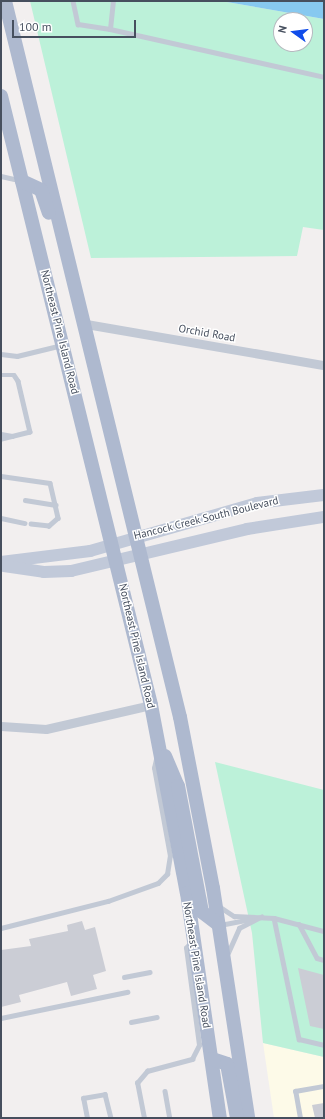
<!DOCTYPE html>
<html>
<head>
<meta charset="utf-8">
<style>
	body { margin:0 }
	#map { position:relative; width:325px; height:1119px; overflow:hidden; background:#f2efef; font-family:"PT Sans",sans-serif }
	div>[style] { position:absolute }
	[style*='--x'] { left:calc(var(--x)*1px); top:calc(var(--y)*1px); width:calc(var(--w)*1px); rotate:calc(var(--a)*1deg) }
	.commercial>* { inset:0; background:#fdfae8 }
	.green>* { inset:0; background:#bcf1d9 }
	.water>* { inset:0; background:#87c9f0 }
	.building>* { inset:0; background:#cbcdd5 }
	.lane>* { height:4.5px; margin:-2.25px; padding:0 2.25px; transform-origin:2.25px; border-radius:2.25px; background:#c2c9d5 }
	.street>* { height:9px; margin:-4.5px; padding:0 4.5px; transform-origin:4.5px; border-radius:4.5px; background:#c2c9d5 }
	.secondary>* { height:12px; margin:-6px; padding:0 6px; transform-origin:6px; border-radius:6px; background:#c1c9d9 }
	.primary>* { height:14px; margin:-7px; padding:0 7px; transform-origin:7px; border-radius:7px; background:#aeb9cf }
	span { translate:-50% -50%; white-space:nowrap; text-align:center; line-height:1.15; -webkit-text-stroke:3px #fff; paint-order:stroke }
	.street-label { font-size:11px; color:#464f5e }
	.frame { position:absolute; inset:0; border:2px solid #464f5e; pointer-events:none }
	.north { position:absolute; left:273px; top:12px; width:40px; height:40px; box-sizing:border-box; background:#fff; border:1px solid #b5b9bf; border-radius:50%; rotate:284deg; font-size:11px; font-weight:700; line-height:16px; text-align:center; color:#464f5e }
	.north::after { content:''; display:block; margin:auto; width:14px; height:18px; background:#114dea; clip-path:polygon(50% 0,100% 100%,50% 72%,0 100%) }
	.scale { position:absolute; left:12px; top:20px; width:124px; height:18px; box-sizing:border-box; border:2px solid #464f5e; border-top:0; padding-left:5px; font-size:12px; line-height:14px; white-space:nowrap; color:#464f5e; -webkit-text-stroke:3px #fff; paint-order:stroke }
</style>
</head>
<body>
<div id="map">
	<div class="commercial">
		<div style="clip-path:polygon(263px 1043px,324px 1057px,324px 1118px,274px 1118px)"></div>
	</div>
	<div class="green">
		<div style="clip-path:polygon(evenodd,30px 1px,221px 1px,324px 19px,324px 230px,303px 227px,297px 256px,91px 258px,30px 1px,281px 20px,305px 20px,305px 44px,281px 44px,281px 20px)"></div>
		<div style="clip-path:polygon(215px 762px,324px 790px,324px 1057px,263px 1043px,252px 933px)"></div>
	</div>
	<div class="water">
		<div style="clip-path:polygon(221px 1px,324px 1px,324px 19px)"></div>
	</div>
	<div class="building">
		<div style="clip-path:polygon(82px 921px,85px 930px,95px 927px,106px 971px,93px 975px,97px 989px,71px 996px,67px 982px,19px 995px,21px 1002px,1px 1007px,1px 950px,31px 946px,29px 939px,68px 931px,67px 925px)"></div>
		<div style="clip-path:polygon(298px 968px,324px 975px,324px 1029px,310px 1026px)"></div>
		<div style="clip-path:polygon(324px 1103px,324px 1118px,315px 1118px,312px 1105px)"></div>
	</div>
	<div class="lane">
		<div style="--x:73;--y:1;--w:24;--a:78"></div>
		<div style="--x:78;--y:24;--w:32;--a:9"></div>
		<div style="--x:110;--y:29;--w:28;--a:-84"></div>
		<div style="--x:110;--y:29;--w:219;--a:12.6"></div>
		<div style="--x:1;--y:176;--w:18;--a:13"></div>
		<div style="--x:1;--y:354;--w:16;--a:7"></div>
		<div style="--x:17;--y:356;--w:46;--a:-13.7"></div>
		<div style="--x:1;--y:375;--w:13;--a:0"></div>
		<div style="--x:14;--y:375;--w:7;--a:56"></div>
		<div style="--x:18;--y:381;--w:52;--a:76.8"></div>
		<div style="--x:30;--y:432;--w:30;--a:166"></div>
		<div style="--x:1;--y:434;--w:11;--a:10"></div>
		<div style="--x:1;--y:476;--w:49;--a:8.1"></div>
		<div style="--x:50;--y:483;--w:36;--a:77"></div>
		<div style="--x:58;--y:518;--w:12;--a:138"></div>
		<div style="--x:49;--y:526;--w:18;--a:-174"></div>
		<div style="--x:25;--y:500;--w:31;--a:9"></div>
		<div style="--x:1;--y:518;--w:24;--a:12"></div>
		<div style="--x:220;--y:907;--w:17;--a:33"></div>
		<div style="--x:234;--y:916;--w:40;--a:2.9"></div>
		<div style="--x:274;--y:918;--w:52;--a:14.6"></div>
		<div style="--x:274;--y:918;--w:124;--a:78.3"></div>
		<div style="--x:299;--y:1039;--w:26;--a:13"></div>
		<div style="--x:299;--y:924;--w:38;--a:62"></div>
		<div style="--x:317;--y:958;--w:7;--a:16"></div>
		<div style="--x:220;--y:925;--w:33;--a:-11"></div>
		<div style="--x:1;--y:928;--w:110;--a:-14.2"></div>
		<div style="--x:108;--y:901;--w:53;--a:-19.8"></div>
		<div style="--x:158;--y:883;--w:13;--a:-45"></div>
		<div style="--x:167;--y:874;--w:18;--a:-81"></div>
		<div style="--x:170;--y:856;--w:89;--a:-100.3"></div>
		<div style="--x:154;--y:768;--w:9;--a:-77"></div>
		<div style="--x:228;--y:953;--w:27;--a:-66"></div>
		<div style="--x:239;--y:928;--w:25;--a:-27"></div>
		<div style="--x:124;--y:977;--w:26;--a:-11"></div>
		<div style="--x:1;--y:1018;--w:129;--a:-11.7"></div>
		<div style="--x:131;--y:1022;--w:26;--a:-11"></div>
		<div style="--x:165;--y:1091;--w:27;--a:80"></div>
		<div style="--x:87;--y:1118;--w:20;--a:-101"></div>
		<div style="--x:83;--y:1098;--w:22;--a:-10"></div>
		<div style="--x:105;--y:1094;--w:25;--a:76"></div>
		<div style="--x:144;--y:1118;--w:36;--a:-101"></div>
		<div style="--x:137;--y:1083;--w:16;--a:-50"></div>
		<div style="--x:147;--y:1071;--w:47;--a:-14.9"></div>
		<div style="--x:192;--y:1059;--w:16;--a:-63"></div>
		<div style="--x:199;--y:1045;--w:98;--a:-97.6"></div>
		<div style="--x:186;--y:948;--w:8;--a:-50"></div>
		<div style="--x:300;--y:1118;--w:27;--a:-100"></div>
		<div style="--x:295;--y:1091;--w:29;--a:-10"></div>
	</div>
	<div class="street">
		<div style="--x:86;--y:324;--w:242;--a:9.8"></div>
		<div style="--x:1;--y:726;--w:45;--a:3.8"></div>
		<div style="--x:46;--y:729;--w:108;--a:-12.9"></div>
	</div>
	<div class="secondary">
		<div style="--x:1;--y:562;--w:90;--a:-7"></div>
		<div style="--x:90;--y:551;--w:174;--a:-16"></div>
		<div style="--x:257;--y:503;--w:67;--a:-6.8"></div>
		<div style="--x:4;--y:566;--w:40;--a:8.5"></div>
		<div style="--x:44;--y:572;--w:27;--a:-2"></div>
		<div style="--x:71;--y:571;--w:181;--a:-13.4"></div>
		<div style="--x:247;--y:529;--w:78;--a:-8.9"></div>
	</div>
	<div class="primary">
		<div style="--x:5;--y:1;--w:737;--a:76.27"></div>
		<div style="--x:180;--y:717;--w:174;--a:79.1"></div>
		<div style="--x:213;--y:888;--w:233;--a:81.3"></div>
		<div style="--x:1;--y:96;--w:627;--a:76.16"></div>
		<div style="--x:151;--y:705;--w:191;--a:79.2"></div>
		<div style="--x:187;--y:893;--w:227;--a:81.7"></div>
		<div style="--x:22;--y:181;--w:21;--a:25"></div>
		<div style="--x:41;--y:190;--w:24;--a:71"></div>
		<div style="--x:165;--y:756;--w:33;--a:67"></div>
		<div style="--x:178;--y:786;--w:128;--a:79.2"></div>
		<div style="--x:202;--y:912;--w:21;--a:37"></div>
		<div style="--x:212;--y:1059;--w:16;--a:18"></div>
		<div style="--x:227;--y:1064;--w:55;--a:79.5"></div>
	</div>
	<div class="street-label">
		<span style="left:60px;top:332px;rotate:76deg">Northeast Pine Island Road</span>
		<span style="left:207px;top:333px;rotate:10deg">Orchid Road</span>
		<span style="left:206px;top:518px;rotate:-14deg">Hancock Creek South Boulevard</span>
		<span style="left:137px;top:646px;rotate:77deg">Northeast Pine Island Road</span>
		<span style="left:197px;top:965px;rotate:81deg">Northeast Pine Island Road</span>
	</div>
	<div class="frame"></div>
	<div class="north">N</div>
	<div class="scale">100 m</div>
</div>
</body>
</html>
